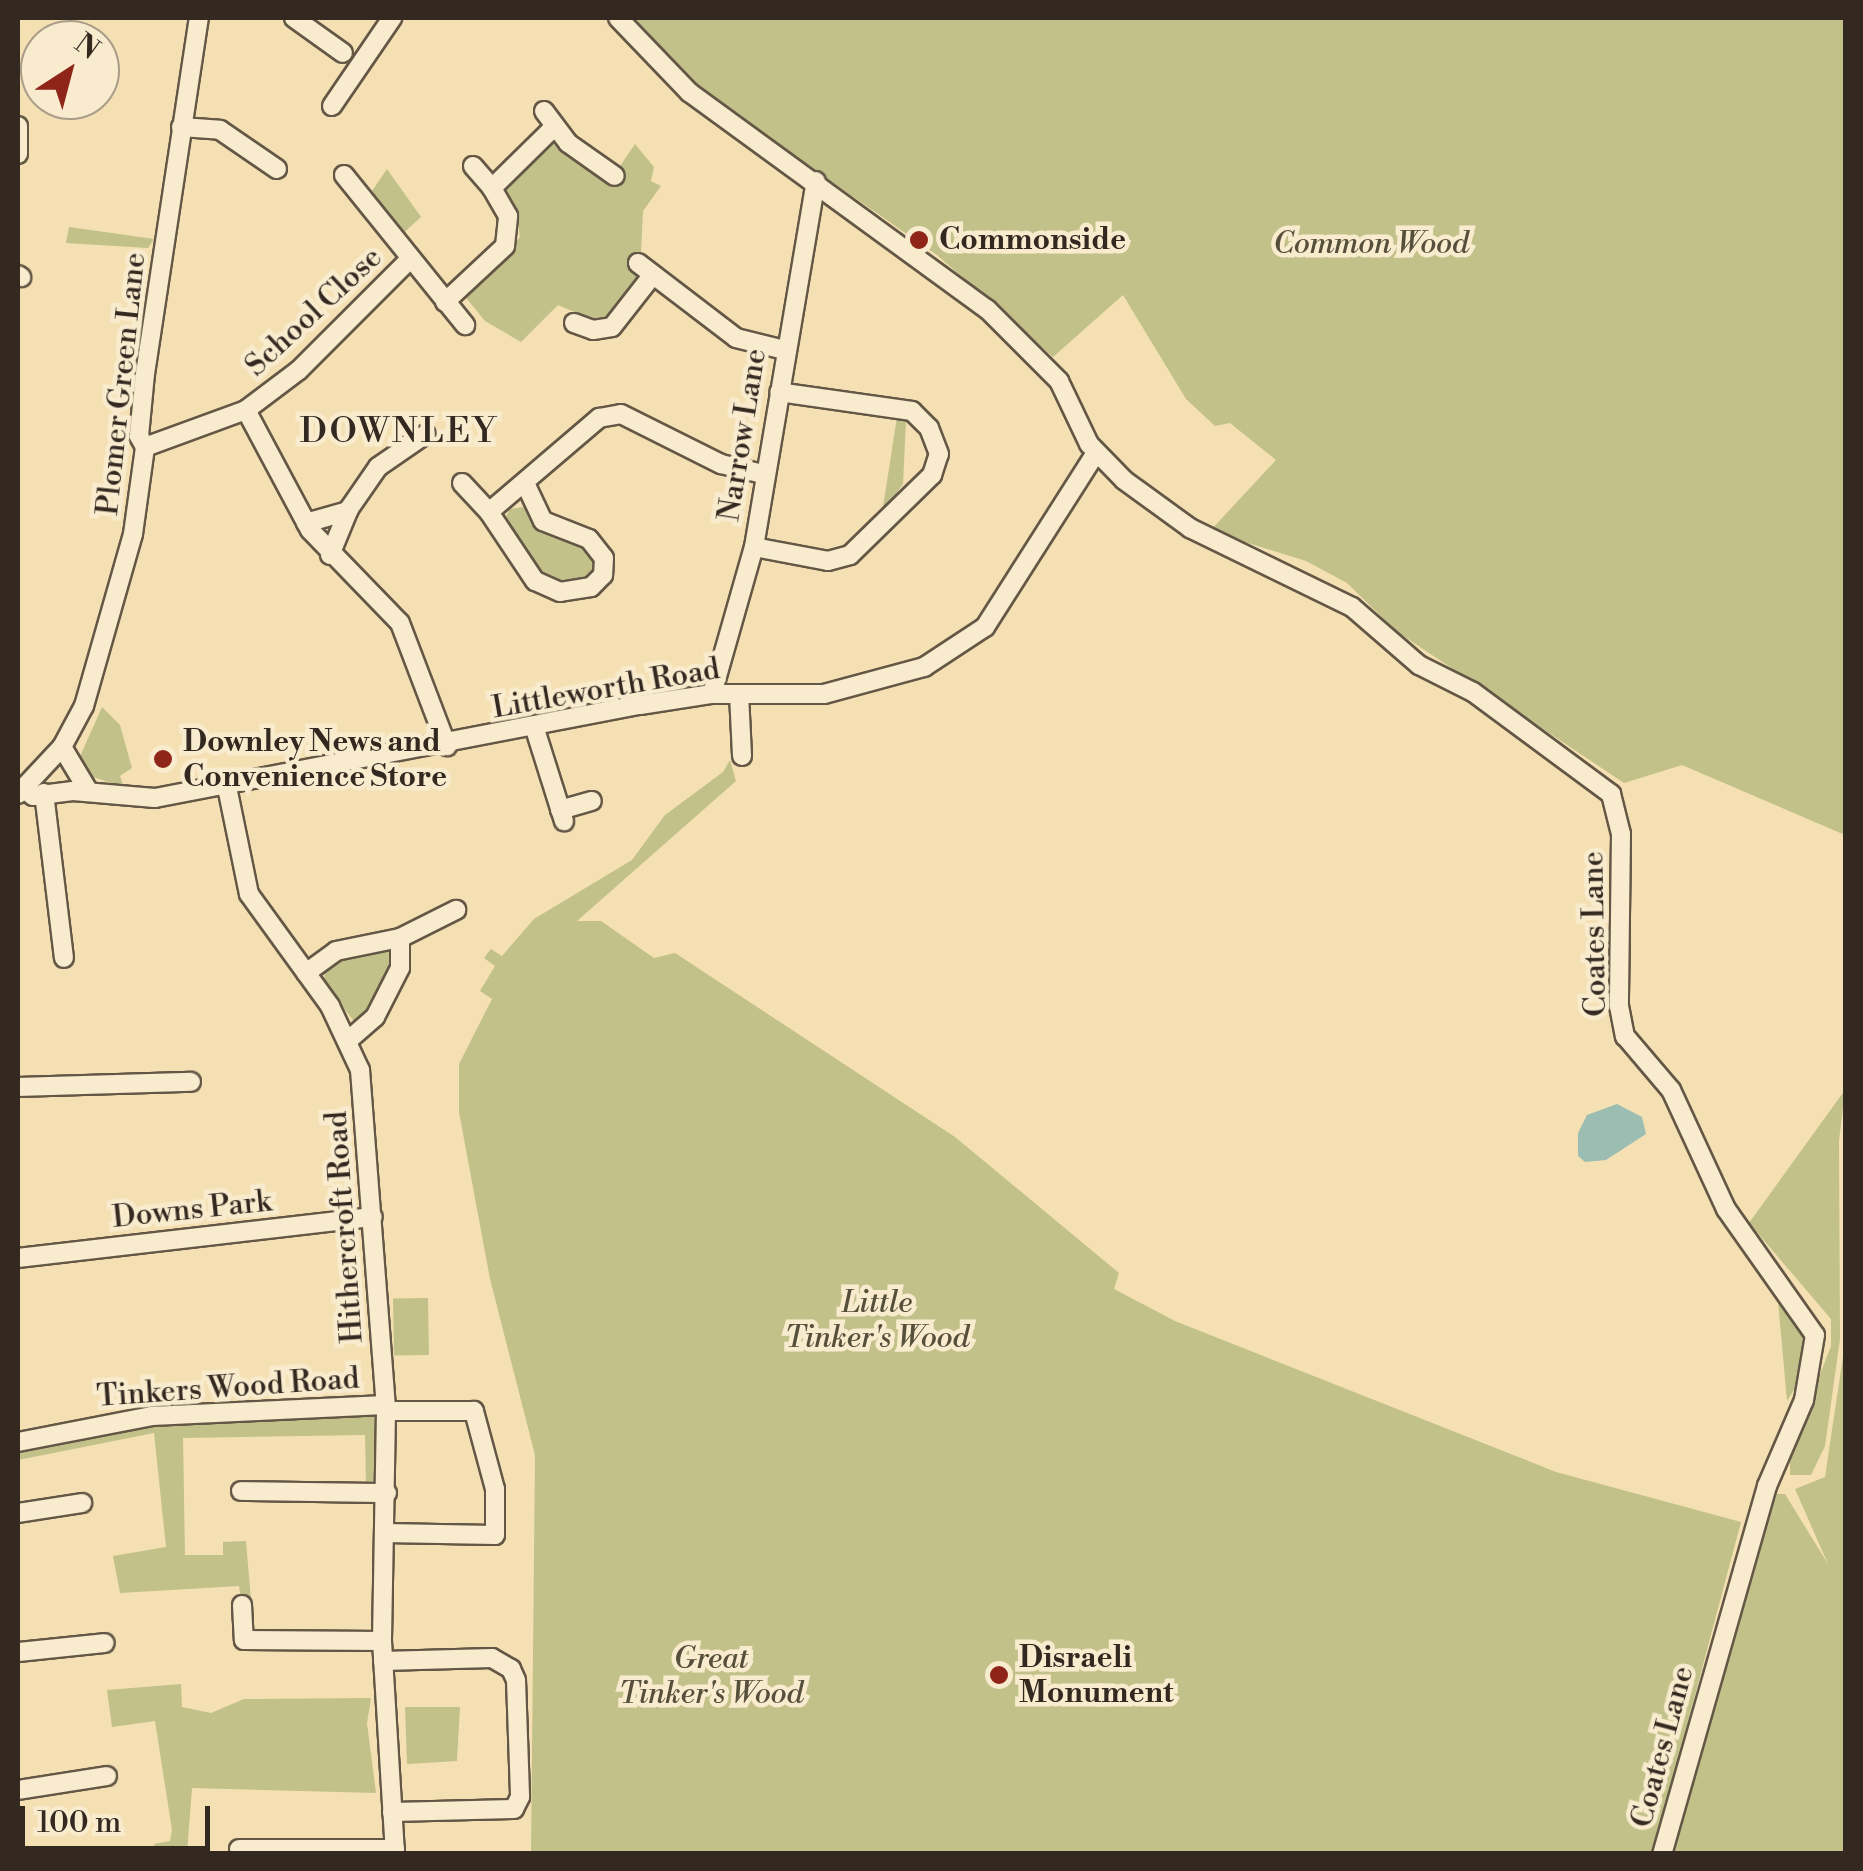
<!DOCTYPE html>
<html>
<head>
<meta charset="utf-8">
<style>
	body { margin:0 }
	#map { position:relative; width:1863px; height:1871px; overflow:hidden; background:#f5e0b3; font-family:"Libre Bodoni",serif }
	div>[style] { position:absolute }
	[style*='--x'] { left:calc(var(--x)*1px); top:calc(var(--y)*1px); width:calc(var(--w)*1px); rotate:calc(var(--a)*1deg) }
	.green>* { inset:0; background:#c1c189; transform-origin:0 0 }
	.water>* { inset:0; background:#9cbdb1 }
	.roads { filter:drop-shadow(2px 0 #645746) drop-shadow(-2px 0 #645746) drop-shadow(0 2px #645746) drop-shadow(0 -2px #645746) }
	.minor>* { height:18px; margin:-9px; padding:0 9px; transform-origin:9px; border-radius:9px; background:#f8ebce }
	.dots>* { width:28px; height:28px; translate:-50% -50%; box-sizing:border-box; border:5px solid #f8ebce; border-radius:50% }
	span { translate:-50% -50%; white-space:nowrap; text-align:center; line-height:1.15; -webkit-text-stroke:9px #f8ebce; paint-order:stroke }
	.poi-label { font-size:30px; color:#332921; font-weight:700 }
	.left { translate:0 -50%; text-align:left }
	.park-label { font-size:30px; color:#564f3b; font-style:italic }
	.street-label { font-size:30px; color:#332921 }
	.quarter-label { font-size:35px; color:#332921; letter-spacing:2.5px }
	.frame { position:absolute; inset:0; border:20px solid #332921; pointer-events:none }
	.north { position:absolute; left:20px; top:20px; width:100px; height:100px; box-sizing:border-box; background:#f8ebce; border:2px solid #a99d89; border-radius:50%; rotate:36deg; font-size:28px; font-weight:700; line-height:40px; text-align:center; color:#332921 }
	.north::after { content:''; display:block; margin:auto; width:35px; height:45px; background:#8f2418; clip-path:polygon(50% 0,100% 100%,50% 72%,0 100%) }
	.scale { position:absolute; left:20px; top:1806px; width:190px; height:45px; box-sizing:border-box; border:5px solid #332921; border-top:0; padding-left:12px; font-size:30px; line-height:35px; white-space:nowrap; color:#332921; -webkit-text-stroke:8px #f8ebce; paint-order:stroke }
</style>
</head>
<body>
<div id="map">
	<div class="green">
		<div style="clip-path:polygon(628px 18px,1845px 18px,1845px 835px,1682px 765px,1624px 783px,1396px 631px,1347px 583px,1306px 561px,1210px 531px,1276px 460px,1230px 423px,1215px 426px,1186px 399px,1123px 295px,1053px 357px,937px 255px,704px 93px)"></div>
		<div style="clip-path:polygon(549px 142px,616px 172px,635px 144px,654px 167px,651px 181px,661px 186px,643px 211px,641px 253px,627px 266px,639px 279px,608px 319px,593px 320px,558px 305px,521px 342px,485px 321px,463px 294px,520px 237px,516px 211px,501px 187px)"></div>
		<div style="clip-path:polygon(387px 169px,421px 217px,399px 237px,370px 194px)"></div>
		<div style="clip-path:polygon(69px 227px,154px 239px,148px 248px,66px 243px)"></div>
		<div style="clip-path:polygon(897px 417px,906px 421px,903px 484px,882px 513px)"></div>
		<div style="clip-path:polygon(523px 507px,547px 534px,596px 552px,598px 578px,548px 587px,503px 522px,510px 509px)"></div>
		<div style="clip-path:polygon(102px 707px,120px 725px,132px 768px,120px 776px,124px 788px,88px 775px,78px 761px)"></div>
		<div style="clip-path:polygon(730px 760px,736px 781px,577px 921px,601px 921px,654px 958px,675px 953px,955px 1137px,1119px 1273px,1114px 1289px,1175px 1321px,1556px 1472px,1741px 1522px,1653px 1853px,531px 1853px,535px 1455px,490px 1279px,459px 1112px,459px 1064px,492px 999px,480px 991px,495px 966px,484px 958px,491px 949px,502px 956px,534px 919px,632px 860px,665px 815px,723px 772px)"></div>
		<div style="clip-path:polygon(384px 945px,396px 950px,384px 993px,357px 1025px,325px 984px,324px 971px,333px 959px)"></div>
		<div style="clip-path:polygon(1845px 1090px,1839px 1141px,1840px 1339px,1825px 1446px,1811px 1475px,1790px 1475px,1790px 1452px,1831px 1346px,1831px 1319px,1749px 1223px)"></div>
		<div style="left:428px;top:1298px;width:57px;height:35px;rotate:89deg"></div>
		<div style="clip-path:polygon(1778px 1301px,1795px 1311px,1806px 1337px,1804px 1374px,1787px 1401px)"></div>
		<div style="clip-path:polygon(1845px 1343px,1845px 1853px,1673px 1854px,1774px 1494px,1785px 1494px,1828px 1564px,1795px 1489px,1825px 1477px)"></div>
		<div style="clip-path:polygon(372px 1413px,381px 1424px,381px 1479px,375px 1485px,366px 1487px,365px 1435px,183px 1438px,185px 1555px,223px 1555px,223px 1542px,246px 1541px,251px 1600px,241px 1600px,239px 1586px,120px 1593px,113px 1556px,166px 1547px,154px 1433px,18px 1460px,18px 1449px,153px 1421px)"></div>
		<div style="clip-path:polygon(181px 1684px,182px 1707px,211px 1713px,244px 1699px,371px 1698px,367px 1723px,376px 1793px,192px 1788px,187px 1853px,156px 1853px,154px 1844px,170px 1841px,172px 1830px,155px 1721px,112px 1727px,107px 1690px)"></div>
		<div style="clip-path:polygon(405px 1707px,460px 1707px,457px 1761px,407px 1764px)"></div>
	</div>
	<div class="water">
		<div style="clip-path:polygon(1617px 1104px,1642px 1117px,1646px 1134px,1606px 1160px,1585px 1162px,1578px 1156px,1578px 1133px,1587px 1115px)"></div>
	</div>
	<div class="roads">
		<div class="minor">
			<div style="--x:294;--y:18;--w:60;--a:35.5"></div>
			<div style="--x:618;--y:18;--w:103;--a:46.2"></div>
			<div style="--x:689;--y:92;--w:369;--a:36.1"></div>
			<div style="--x:987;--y:309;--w:102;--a:45"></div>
			<div style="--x:1059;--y:381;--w:70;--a:64.5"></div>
			<div style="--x:1089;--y:444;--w:50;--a:45.8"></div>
			<div style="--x:1124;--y:480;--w:82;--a:36"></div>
			<div style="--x:1190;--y:528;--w:180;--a:26"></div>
			<div style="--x:1352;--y:607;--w:89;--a:40.9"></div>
			<div style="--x:1419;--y:665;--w:60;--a:26.6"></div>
			<div style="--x:1473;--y:692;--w:172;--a:36.5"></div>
			<div style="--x:1611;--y:794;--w:41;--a:76"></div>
			<div style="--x:1621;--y:834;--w:172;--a:90.7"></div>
			<div style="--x:1619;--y:1006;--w:31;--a:79"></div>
			<div style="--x:1625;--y:1036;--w:71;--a:49.6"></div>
			<div style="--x:1671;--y:1090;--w:131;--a:65.2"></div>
			<div style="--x:1726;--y:1209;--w:154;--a:54.8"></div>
			<div style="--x:1815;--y:1335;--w:66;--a:99.6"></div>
			<div style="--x:1804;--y:1400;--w:94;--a:113.3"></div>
			<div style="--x:1767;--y:1486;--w:383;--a:105.9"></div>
			<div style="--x:332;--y:106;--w:107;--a:-55.7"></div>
			<div style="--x:544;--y:111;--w:40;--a:53"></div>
			<div style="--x:568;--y:143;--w:57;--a:35.1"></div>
			<div style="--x:18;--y:126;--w:28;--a:90"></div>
			<div style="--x:181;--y:127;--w:39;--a:4"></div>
			<div style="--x:220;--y:130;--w:69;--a:34.4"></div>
			<div style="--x:473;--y:166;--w:29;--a:49"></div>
			<div style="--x:344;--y:175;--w:193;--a:51.1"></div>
			<div style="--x:638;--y:263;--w:123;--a:37.4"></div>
			<div style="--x:736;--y:338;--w:49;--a:14"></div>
			<div style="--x:18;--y:275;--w:4;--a:34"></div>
			<div style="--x:445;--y:302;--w:82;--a:-43"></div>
			<div style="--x:505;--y:246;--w:30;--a:-84"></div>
			<div style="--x:508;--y:216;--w:32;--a:-120"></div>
			<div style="--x:492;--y:188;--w:86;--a:-44.5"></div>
			<div style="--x:574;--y:323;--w:20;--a:20"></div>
			<div style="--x:593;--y:330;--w:19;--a:-9"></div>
			<div style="--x:612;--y:327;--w:63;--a:-52"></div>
			<div style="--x:246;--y:410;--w:136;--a:61.9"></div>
			<div style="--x:310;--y:530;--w:129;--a:45.9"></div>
			<div style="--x:400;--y:623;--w:132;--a:69.1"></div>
			<div style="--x:145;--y:447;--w:108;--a:-20.1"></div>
			<div style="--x:246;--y:410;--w:66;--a:-37"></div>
			<div style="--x:299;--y:370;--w:156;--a:-45"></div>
			<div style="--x:462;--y:483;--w:40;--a:47"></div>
			<div style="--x:525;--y:483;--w:42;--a:64.7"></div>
			<div style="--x:543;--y:521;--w:49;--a:21.4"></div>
			<div style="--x:589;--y:539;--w:24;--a:52"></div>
			<div style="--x:604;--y:558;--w:17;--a:93"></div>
			<div style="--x:603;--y:575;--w:17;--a:135"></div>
			<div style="--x:591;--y:587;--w:31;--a:171"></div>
			<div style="--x:560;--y:592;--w:27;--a:-156"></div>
			<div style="--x:535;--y:581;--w:83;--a:-123.7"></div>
			<div style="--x:489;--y:512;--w:145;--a:-40.5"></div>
			<div style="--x:599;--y:418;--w:22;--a:-10"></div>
			<div style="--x:621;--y:414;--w:112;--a:26.6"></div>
			<div style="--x:721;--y:464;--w:43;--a:13.4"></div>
			<div style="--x:306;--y:523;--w:44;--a:-15.9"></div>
			<div style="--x:754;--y:547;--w:75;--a:10.7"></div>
			<div style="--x:828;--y:561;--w:23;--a:-15"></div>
			<div style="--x:850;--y:555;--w:115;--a:-44.3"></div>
			<div style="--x:932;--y:475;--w:22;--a:-72"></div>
			<div style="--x:939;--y:454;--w:28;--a:-111"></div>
			<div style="--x:929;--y:428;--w:24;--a:-135"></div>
			<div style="--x:912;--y:411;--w:134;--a:-171.9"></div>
			<div style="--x:330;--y:555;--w:50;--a:-67.6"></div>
			<div style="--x:349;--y:509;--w:51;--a:-55.4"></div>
			<div style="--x:378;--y:467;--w:58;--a:-34.5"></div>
			<div style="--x:712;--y:694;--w:153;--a:-74.1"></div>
			<div style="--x:754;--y:547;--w:371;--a:-80.4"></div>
			<div style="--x:739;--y:694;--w:62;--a:87.2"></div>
			<div style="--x:534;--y:726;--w:100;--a:72.5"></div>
			<div style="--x:62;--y:747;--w:52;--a:59"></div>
			<div style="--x:227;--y:787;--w:109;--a:78.4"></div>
			<div style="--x:249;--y:894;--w:138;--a:54.1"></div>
			<div style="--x:330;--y:1006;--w:71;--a:64.9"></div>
			<div style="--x:360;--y:1070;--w:342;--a:85.6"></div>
			<div style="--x:386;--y:1411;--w:230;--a:91"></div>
			<div style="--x:382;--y:1641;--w:213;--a:86.5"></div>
			<div style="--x:24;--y:789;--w:11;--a:38"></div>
			<div style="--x:33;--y:796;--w:40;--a:-7.1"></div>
			<div style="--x:73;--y:791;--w:82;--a:4.9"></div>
			<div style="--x:155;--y:798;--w:494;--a:-10.9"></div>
			<div style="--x:640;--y:705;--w:73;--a:-8.7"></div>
			<div style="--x:712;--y:694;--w:112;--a:0"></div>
			<div style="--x:824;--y:694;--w:104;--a:-15.1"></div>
			<div style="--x:924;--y:667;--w:73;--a:-33.3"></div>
			<div style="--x:985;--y:627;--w:206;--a:-57.5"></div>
			<div style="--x:44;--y:793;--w:166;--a:83.1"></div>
			<div style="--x:18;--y:794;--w:64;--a:-46.9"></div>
			<div style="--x:62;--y:747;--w:47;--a:-61.8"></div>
			<div style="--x:84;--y:706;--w:179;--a:-74.1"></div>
			<div style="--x:133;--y:534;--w:88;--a:-82.1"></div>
			<div style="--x:145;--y:447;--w:13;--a:-119"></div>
			<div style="--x:139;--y:436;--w:62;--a:-84.5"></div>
			<div style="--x:145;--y:374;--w:360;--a:-81.4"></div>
			<div style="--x:560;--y:810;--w:33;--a:-16"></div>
			<div style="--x:400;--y:938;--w:63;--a:-26.6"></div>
			<div style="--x:306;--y:973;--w:37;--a:-36"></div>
			<div style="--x:336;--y:951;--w:65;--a:-11.5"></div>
			<div style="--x:400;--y:938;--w:30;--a:90"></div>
			<div style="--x:400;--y:968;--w:55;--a:117"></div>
			<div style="--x:375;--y:1017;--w:35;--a:139"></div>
			<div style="--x:18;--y:1087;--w:173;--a:-1.7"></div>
			<div style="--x:18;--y:1258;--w:357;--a:-6.6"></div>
			<div style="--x:18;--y:1442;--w:136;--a:-11"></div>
			<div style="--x:152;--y:1416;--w:233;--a:-2.7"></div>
			<div style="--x:241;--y:1491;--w:146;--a:0.8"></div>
			<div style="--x:18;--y:1513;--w:65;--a:-8.9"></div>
			<div style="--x:385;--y:1533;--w:110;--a:1"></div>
			<div style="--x:495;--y:1535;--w:46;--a:-90"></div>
			<div style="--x:495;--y:1489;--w:81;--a:-105.1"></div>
			<div style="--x:474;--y:1411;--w:88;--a:180"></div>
			<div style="--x:242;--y:1605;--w:35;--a:87"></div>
			<div style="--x:244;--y:1640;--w:138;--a:0.4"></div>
			<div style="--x:18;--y:1652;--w:87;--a:-5.9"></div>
			<div style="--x:383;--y:1661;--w:109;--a:-1.6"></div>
			<div style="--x:492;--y:1658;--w:22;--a:30"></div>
			<div style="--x:511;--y:1669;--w:12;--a:66"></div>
			<div style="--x:516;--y:1680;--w:117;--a:88"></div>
			<div style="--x:520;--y:1797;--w:13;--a:117"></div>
			<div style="--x:514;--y:1809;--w:122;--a:178.6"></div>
			<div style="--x:18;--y:1790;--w:90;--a:-8.9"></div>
			<div style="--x:239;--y:1849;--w:156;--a:0"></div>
		</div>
	</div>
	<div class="dots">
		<div style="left:919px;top:240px;background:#8f2418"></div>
		<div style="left:163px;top:759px;background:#8f2418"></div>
		<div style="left:999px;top:1675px;background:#8f2418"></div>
	</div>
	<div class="poi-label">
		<span class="left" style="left:939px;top:240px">Commonside</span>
		<span class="left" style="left:183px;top:759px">Downley News and<br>Convenience Store</span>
		<span class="left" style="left:1019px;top:1675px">Disraeli<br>Monument</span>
	</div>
	<div class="park-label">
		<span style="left:1371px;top:244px">Common Wood</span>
		<span style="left:877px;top:1320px">Little<br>Tinker's Wood</span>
		<span style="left:711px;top:1676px">Great<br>Tinker's Wood</span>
	</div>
	<div class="street-label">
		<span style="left:314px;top:312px;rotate:-43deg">School Close</span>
		<span style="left:122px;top:384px;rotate:-84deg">Plomer Green Lane</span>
		<span style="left:743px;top:435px;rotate:-81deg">Narrow Lane</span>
		<span style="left:606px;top:689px;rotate:-10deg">Littleworth Road</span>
		<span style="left:1595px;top:934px;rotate:-91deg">Coates Lane</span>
		<span style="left:192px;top:1210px;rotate:-6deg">Downs Park</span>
		<span style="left:345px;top:1227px;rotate:-94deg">Hithercroft Road</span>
		<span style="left:228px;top:1388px;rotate:-4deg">Tinkers Wood Road</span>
		<span style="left:1663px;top:1747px;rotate:-75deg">Coates Lane</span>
	</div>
	<div class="quarter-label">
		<span style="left:399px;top:432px">DOWNLEY</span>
	</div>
	<div class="frame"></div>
	<div class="north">N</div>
	<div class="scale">100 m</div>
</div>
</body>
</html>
